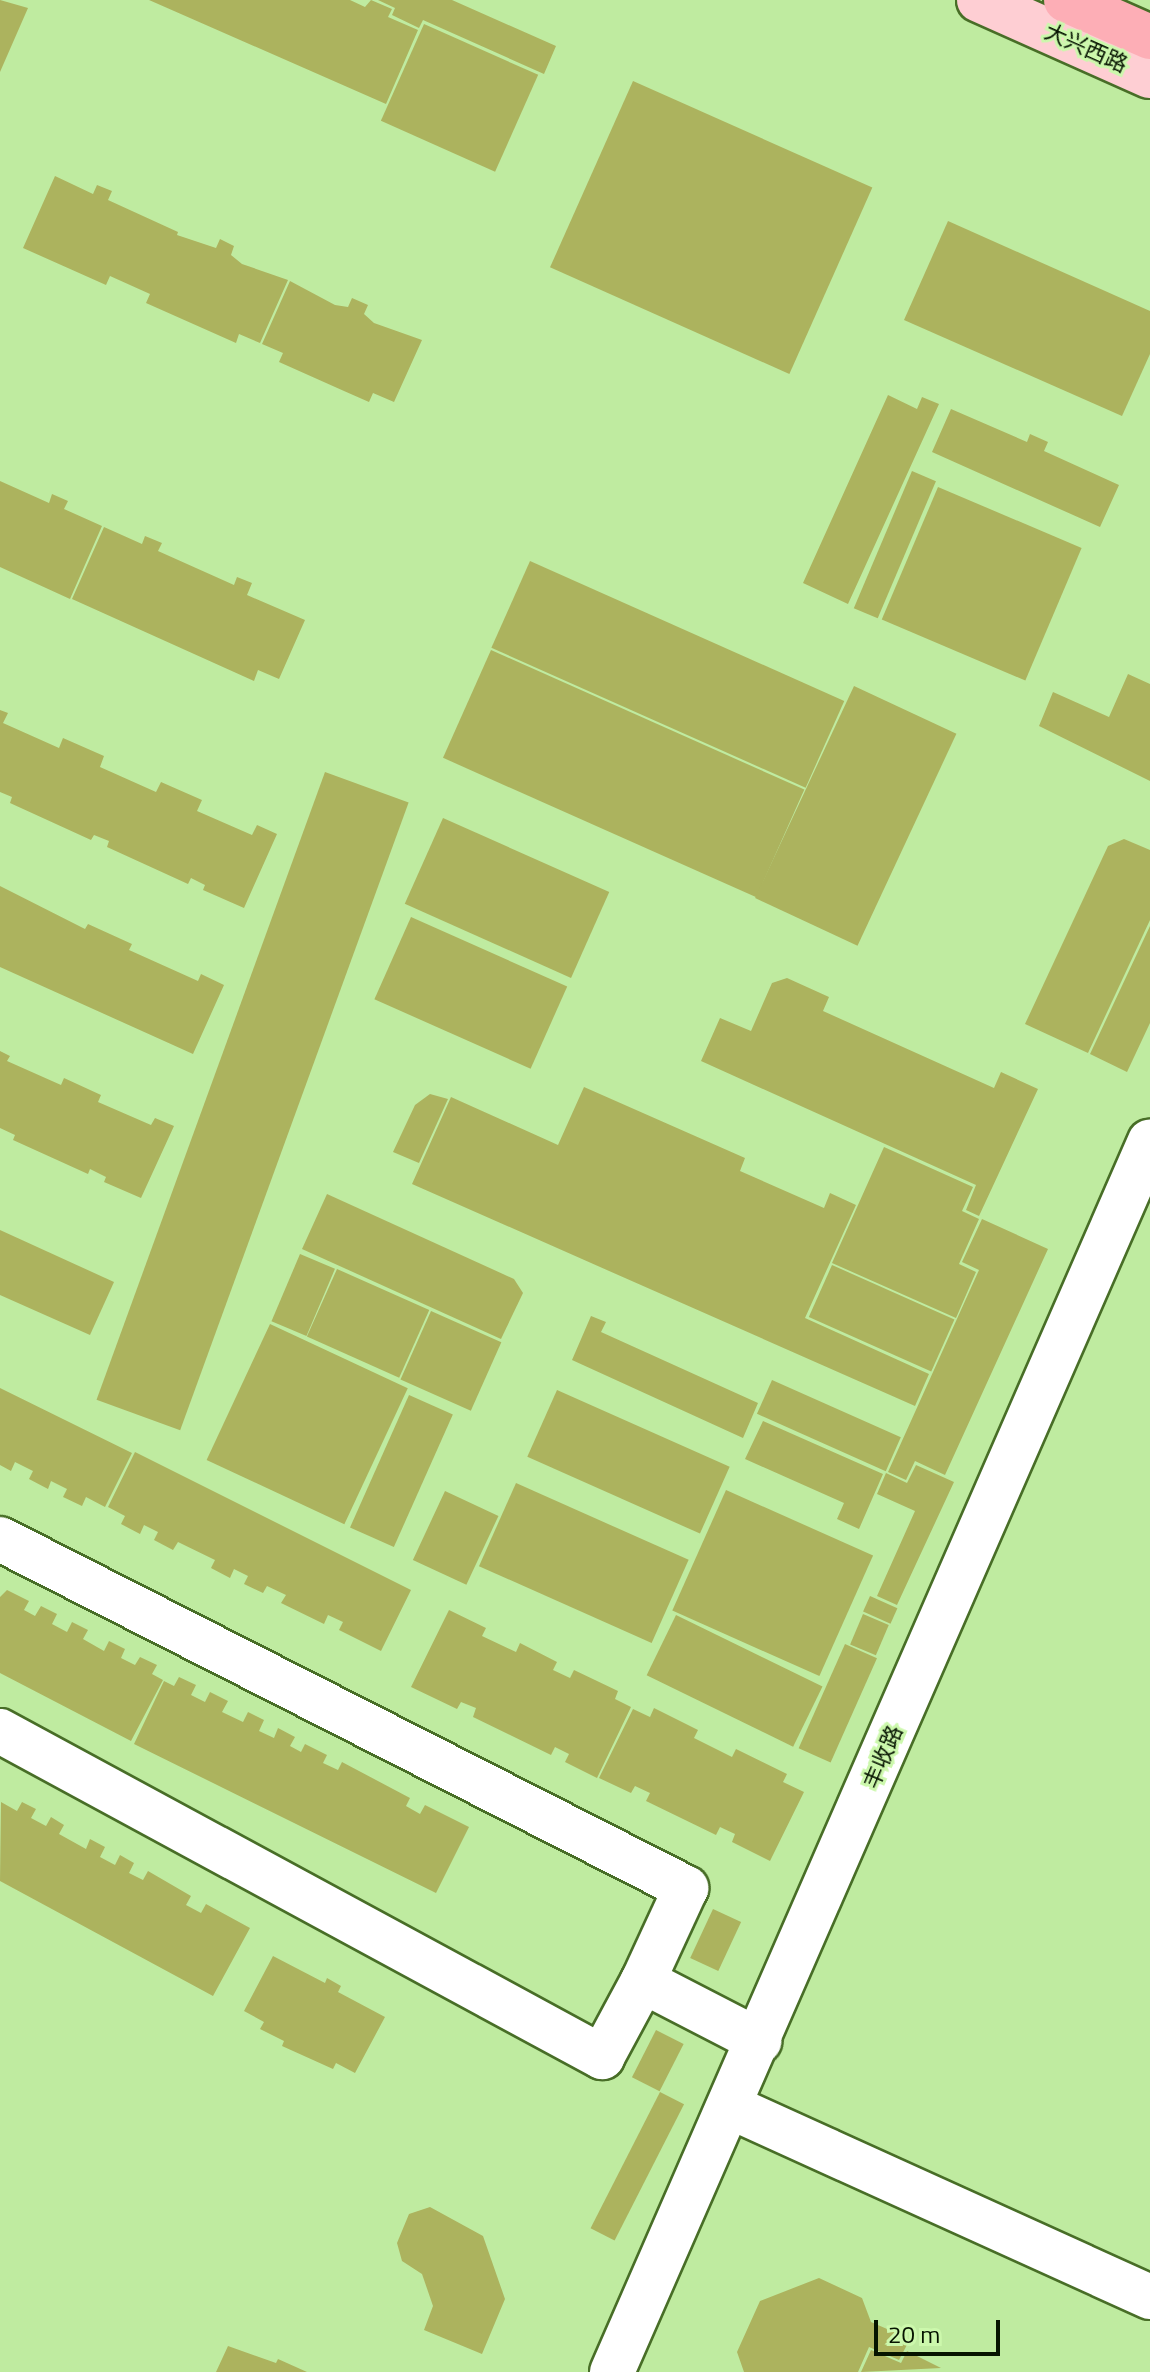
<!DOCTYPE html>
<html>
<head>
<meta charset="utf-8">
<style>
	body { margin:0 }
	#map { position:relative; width:1150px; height:2372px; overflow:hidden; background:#bfeba0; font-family:"Titillium Web","Noto Sans SC",sans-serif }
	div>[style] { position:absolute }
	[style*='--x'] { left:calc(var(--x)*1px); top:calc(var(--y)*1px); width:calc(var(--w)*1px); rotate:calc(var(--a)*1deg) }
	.building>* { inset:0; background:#acb35e; transform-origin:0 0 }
	.roads { filter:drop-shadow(2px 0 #486e27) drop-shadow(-2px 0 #486e27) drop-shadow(0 2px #486e27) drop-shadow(0 -2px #486e27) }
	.minor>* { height:44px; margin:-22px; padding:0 22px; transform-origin:22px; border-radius:22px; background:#fff }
	.major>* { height:44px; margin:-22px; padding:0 22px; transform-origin:22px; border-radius:22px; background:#feced3 }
	.highway>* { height:44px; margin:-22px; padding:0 22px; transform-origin:22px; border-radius:22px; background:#fdaeb6 }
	span { translate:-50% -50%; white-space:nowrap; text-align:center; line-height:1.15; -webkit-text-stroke:6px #ccf8ac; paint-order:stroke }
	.street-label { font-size:22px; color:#061400 }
	.scale { position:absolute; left:874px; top:2320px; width:126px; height:36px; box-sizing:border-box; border:4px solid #061400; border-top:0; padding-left:10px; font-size:24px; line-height:28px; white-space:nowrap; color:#061400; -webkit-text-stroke:6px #ccf8ac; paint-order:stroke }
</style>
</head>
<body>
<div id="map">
	<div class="building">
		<div style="clip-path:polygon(0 0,28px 8px,0 72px)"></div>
		<div style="clip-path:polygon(149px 0,350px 0,365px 7px,371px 0,392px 9px,388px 17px,418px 30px,386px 104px)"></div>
		<div style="clip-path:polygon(378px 0,452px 0,556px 46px,544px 74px,423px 20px,419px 28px,392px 15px,395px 8px)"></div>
		<div style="left:424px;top:24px;width:125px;height:106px;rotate:24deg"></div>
		<div style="left:633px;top:81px;width:262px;height:204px;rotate:24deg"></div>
		<div style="clip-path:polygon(55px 176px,93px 194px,97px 185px,112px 191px,108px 200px,178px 232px,177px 235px,216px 248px,220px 239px,234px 246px,231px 255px,242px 264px,288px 280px,260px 343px,239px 334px,236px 343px,146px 303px,150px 294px,110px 276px,106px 285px,23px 248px)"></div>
		<div style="clip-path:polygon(948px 221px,1150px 311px,1150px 354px,1122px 416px,904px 320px)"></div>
		<div style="clip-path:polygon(290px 281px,335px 305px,348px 307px,352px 298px,368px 305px,364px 314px,374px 323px,422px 340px,394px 402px,373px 393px,369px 402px,344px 391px,279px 362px,283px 353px,262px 344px)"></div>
		<div style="clip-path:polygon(888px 395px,917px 409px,922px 397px,939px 404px,848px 604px,803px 583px)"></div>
		<div style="clip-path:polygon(951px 409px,1027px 442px,1030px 434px,1048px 442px,1044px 451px,1119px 485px,1100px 527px,932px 452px)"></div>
		<div style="left:912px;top:471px;width:26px;height:149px;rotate:23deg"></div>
		<div style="clip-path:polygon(0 481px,49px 503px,52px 494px,68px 501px,64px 509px,102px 526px,70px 599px,0 567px)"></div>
		<div style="left:938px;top:487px;width:156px;height:144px;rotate:23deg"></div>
		<div style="clip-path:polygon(104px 527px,142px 544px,145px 536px,162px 543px,158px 551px,234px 585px,237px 577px,252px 583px,247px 595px,305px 620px,279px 679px,258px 670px,254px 681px,72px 599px)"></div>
		<div style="left:530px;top:561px;width:344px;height:95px;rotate:24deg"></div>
		<div style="left:491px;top:650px;width:343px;height:118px;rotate:24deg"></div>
		<div style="clip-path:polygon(1128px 674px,1150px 684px,1150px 781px,1039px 726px,1053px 692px,1109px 717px)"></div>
		<div style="left:854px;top:686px;width:113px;height:234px;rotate:25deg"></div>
		<div style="clip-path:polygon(0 710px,8px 713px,3px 723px,59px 748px,63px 738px,104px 756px,100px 767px,156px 792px,161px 782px,202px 800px,197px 811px,252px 835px,257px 825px,277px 834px,244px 908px,203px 890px,205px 885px,191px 878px,188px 884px,107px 847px,109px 841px,94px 835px,91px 840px,10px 803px,12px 797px,0 792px)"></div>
		<div style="left:325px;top:772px;width:89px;height:668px;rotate:20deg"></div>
		<div style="left:443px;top:818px;width:182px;height:94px;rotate:24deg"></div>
		<div style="clip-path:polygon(1124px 839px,1150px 850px,1150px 920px,1088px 1053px,1025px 1024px,1108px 846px)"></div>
		<div style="clip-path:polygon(0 886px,85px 929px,88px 924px,132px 944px,129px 950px,198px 981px,201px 974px,224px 985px,193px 1054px,0 967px)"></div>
		<div style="left:411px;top:917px;width:171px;height:90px;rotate:24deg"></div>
		<div style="clip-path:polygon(1150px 926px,1150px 1023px,1127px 1072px,1090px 1054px)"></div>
		<div style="clip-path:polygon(787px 978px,829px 997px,823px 1011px,994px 1088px,1001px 1072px,1038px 1089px,979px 1216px,966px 1210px,976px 1185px,701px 1061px,720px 1018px,751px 1031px,772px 983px)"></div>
		<div style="clip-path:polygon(0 1051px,10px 1056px,7px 1061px,61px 1085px,64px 1078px,101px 1095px,98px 1102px,151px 1125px,155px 1118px,174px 1126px,141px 1198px,104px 1182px,106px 1177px,90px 1169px,88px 1174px,13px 1140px,15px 1135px,0 1128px)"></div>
		<div style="clip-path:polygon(584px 1087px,745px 1158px,740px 1171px,824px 1208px,830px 1193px,856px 1205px,805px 1318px,929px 1374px,915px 1406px,412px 1184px,451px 1097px,558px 1145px)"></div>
		<div style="clip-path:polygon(430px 1094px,448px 1099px,419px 1163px,393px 1152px,415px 1105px)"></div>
		<div style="clip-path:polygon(884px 1147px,973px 1187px,962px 1211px,979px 1219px,959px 1264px,976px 1272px,956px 1318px,832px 1263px)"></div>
		<div style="clip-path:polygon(327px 1194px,514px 1279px,523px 1293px,501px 1339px,302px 1249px)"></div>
		<div style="clip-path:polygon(982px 1219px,1048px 1249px,945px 1475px,915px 1461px,906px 1480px,888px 1472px,979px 1270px,962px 1262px)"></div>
		<div style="clip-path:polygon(0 1230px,114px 1282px,90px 1335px,0 1295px)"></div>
		<div style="left:300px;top:1254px;width:38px;height:73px;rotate:23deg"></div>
		<div style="left:832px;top:1265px;width:134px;height:57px;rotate:24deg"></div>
		<div style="left:337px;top:1269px;width:101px;height:74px;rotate:24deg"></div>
		<div style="left:431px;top:1311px;width:77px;height:75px;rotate:24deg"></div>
		<div style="clip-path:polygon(591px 1316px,606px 1322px,601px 1332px,758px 1403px,743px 1438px,572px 1360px)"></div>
		<div style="left:270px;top:1324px;width:152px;height:150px;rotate:25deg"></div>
		<div style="left:772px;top:1380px;width:141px;height:37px;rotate:24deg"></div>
		<div style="clip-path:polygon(0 1388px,132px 1453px,105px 1507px,86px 1497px,82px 1506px,63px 1497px,67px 1489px,51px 1481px,48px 1489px,29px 1479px,33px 1471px,15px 1462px,11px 1471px,0 1465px)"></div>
		<div style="left:557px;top:1390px;width:189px;height:73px;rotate:24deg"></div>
		<div style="left:409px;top:1395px;width:48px;height:145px;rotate:24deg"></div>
		<div style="clip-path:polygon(763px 1421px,883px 1474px,859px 1529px,837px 1519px,844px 1503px,745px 1459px)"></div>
		<div style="clip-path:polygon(135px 1452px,411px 1590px,381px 1651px,339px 1630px,343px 1622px,328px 1615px,324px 1624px,281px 1603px,286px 1595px,267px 1586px,263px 1593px,244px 1584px,248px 1576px,234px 1569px,230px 1578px,211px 1568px,215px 1560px,178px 1542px,173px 1550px,154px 1540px,158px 1532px,144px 1525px,140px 1534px,121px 1524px,125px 1516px,108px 1507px)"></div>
		<div style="clip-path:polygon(916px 1465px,954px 1482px,897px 1605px,877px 1596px,915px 1511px,877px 1494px,886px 1473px,907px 1483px)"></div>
		<div style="left:516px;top:1483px;width:189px;height:91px;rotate:24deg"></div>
		<div style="left:726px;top:1490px;width:161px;height:132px;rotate:24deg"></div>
		<div style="left:445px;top:1491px;width:59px;height:76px;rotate:25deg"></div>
		<div style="clip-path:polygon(7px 1590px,29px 1601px,24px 1610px,35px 1616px,41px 1606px,57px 1614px,52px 1624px,67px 1632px,72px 1622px,88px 1630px,83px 1639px,104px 1651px,109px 1641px,125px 1649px,121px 1658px,135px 1665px,140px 1657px,157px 1665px,152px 1674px,163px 1680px,131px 1741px,0 1673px,0 1597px)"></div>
		<div style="left:870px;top:1596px;width:30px;height:17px;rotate:24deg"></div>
		<div style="clip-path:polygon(449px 1610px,486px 1628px,482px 1636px,516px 1652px,520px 1643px,557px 1662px,553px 1670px,570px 1678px,574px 1670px,618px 1691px,615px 1699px,631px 1707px,597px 1778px,565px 1762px,569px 1754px,555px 1747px,551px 1755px,473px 1717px,476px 1708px,461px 1702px,457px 1709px,411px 1687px)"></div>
		<div style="left:863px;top:1614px;width:28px;height:33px;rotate:23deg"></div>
		<div style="left:676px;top:1615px;width:163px;height:67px;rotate:26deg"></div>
		<div style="left:845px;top:1644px;width:35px;height:114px;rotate:24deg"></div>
		<div style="clip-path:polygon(179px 1677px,196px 1685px,191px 1695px,205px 1702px,210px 1692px,228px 1701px,222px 1712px,243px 1722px,248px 1712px,264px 1720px,259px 1731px,274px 1738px,278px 1728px,295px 1737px,290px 1746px,301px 1752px,305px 1744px,327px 1755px,323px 1763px,338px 1770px,342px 1762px,410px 1798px,406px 1806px,420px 1814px,425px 1805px,469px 1827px,436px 1893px,134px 1744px,164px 1681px,174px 1686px)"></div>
		<div style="clip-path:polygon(654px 1708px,698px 1730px,694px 1738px,732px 1757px,736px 1749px,787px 1774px,783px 1782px,804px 1792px,770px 1861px,732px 1842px,735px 1834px,720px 1827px,716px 1835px,646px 1801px,650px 1793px,635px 1786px,631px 1793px,599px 1778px,633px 1709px,650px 1717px)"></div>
		<div style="clip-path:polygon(1px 1802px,17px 1811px,22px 1802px,36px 1809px,31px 1818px,46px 1826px,51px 1817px,64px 1825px,59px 1834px,86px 1849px,90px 1839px,105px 1847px,100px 1857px,115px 1865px,120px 1855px,134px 1863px,129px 1873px,143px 1880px,148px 1871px,191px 1896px,186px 1905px,201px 1913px,206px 1904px,250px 1928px,213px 1996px,0 1881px)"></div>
		<div style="left:713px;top:1909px;width:31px;height:54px;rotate:25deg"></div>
		<div style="clip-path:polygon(273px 1956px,325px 1983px,327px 1978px,341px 1986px,338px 1992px,385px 2017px,355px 2073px,336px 2063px,333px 2069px,282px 2046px,284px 2041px,260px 2029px,264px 2022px,244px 2011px)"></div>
		<div style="left:656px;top:2030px;width:31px;height:53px;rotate:27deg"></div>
		<div style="left:660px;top:2092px;width:27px;height:153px;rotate:27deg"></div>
		<div style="clip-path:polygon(430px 2207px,483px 2236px,505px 2299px,482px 2354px,424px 2330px,433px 2306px,422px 2274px,402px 2261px,397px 2243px,409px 2214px)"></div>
		<div style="clip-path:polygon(819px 2278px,862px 2298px,871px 2322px,910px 2339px,899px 2360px,869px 2347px,858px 2372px,744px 2372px,737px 2352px,760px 2301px)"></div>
		<div style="clip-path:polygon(228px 2346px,276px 2363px,278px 2359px,307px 2372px,216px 2372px)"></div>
		<div style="clip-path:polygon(871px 2350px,901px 2363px,907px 2351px,941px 2368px,861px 2372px)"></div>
	</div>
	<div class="roads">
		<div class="minor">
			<div style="--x:0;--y:1539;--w:770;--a:26.96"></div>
			<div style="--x:686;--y:1888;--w:102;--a:114.8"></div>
			<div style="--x:0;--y:1731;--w:685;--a:28.44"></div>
			<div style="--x:602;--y:2057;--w:86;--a:-61.7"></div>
			<div style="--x:643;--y:1981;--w:131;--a:27.3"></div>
			<div style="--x:731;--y:2107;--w:460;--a:24.4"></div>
			<div style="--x:612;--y:2372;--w:1343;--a:-66.39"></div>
		</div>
		<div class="major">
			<div style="--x:979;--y:0;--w:187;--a:24"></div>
		</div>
		<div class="highway">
			<div style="--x:1066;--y:0;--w:92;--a:23.8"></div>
		</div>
	</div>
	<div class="street-label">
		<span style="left:1086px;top:48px;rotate:24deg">大兴西路</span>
		<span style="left:883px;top:1757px;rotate:-67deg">丰收路</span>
	</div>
	<div class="scale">20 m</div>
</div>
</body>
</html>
